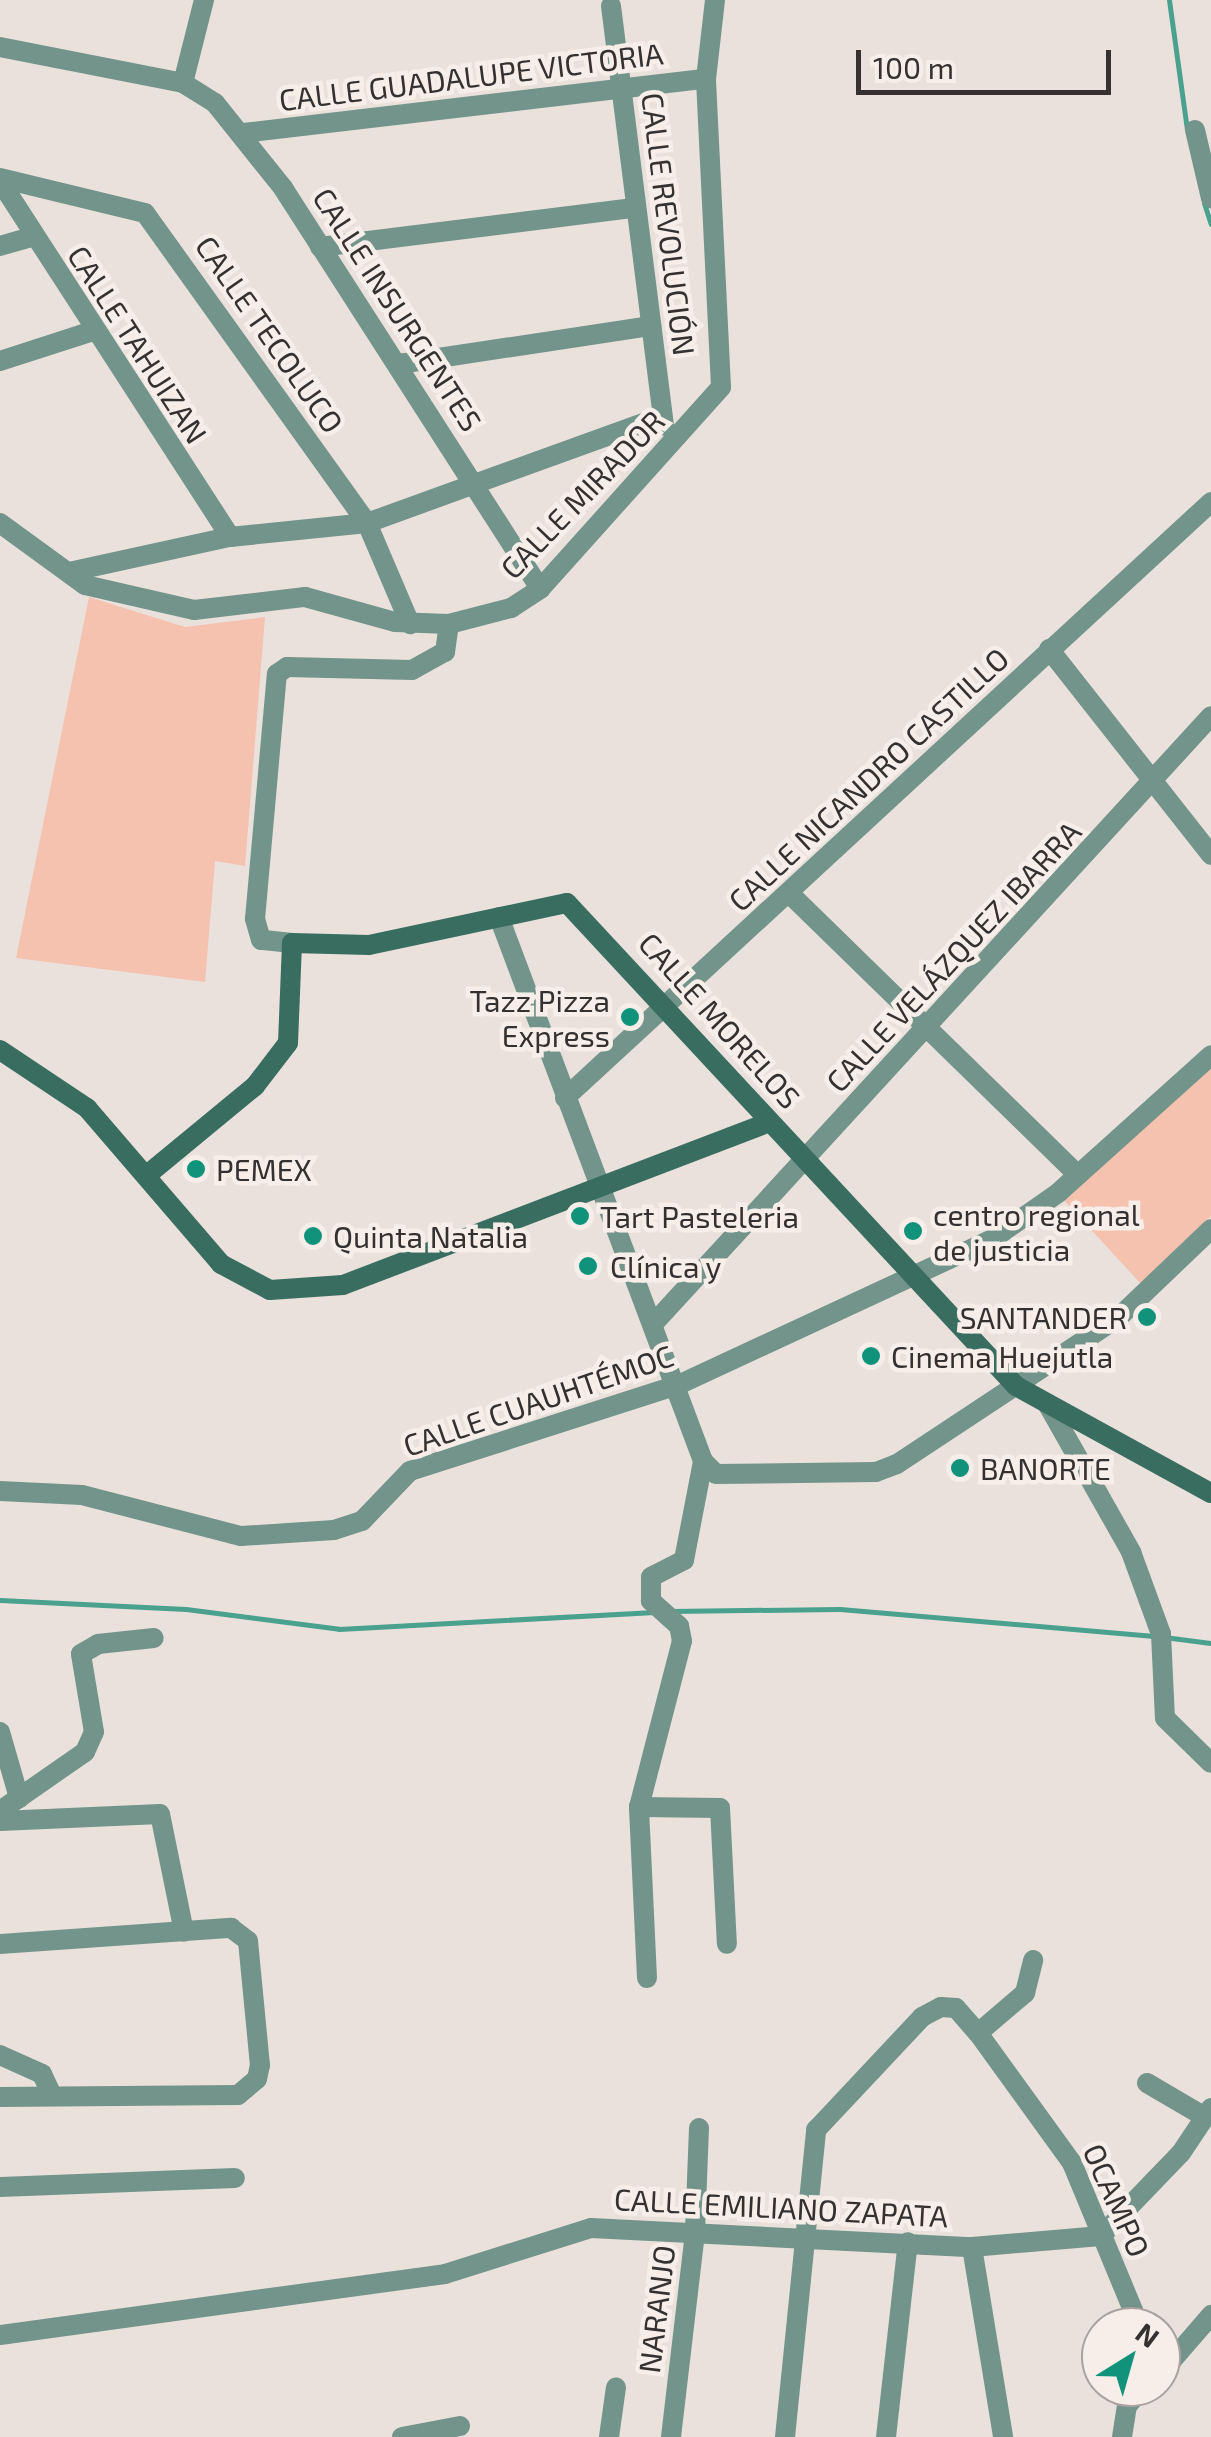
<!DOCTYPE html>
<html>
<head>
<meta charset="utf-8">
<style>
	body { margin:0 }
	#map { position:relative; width:1211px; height:2437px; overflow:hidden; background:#eae1dd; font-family:"Exo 2",sans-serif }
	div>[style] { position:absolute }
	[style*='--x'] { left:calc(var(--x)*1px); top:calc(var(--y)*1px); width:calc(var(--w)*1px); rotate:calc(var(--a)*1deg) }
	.green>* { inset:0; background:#f4c2af }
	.stream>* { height:5px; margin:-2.5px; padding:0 2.5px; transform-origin:2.5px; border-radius:2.5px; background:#4aa18d }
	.minor>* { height:20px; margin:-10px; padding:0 10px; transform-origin:10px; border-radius:10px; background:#72948a }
	.secondary>* { height:20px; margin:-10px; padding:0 10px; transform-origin:10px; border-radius:10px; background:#386d60 }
	.dots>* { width:28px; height:28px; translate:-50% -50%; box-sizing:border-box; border:5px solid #f7eeea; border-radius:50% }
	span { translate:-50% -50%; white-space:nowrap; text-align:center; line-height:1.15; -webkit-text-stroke:9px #f7eeea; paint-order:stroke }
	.street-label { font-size:30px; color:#353130 }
	.poi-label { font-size:30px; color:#353130 }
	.right { translate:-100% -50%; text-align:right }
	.left { translate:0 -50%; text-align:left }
	.north { position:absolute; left:1081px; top:2307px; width:100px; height:100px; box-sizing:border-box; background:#f7eeea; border:2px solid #a9a2a0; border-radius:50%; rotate:37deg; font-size:28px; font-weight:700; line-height:40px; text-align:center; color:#353130 }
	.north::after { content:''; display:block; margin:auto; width:35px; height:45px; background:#10927b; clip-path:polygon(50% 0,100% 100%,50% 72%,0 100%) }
	.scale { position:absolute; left:856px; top:50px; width:255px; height:45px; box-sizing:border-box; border:5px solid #353130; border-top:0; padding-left:12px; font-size:30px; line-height:35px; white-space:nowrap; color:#353130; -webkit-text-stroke:8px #f7eeea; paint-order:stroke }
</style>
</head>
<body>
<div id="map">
	<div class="green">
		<div style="clip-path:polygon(89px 597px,185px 627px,265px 617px,245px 866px,215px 861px,205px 982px,16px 958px)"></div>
		<div style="clip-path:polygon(1211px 1062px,1211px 1216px,1141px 1284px,1061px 1197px)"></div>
	</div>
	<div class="stream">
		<div style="--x:1169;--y:0;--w:130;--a:82.1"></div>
		<div style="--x:1204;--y:203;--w:22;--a:72"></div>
		<div style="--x:0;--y:1600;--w:186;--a:2.8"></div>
		<div style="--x:186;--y:1609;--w:154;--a:7.4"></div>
		<div style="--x:339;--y:1629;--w:316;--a:-3.1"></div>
		<div style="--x:671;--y:1611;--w:169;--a:-0.7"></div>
		<div style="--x:840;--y:1609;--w:315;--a:4.9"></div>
		<div style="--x:1164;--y:1637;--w:47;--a:7.3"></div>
	</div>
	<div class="minor">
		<div style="--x:611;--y:6;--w:423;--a:82.8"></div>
		<div style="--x:0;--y:47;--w:187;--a:11.1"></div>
		<div style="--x:183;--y:83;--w:38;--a:32"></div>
		<div style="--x:215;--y:103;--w:109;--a:51.3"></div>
		<div style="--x:283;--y:188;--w:476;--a:57.3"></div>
		<div style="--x:183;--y:83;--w:86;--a:-75.8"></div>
		<div style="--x:1195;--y:130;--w:70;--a:76.8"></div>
		<div style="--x:243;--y:133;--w:466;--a:-6.7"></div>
		<div style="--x:0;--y:178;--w:149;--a:13.6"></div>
		<div style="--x:145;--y:213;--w:381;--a:54.4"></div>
		<div style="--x:367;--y:523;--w:110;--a:66.9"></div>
		<div style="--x:0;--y:181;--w:424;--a:57.1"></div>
		<div style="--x:0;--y:246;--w:35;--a:-16"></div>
		<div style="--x:320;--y:247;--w:316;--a:-7.1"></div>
		<div style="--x:0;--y:361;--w:98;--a:-17.9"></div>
		<div style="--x:399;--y:364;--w:255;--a:-8.6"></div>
		<div style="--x:0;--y:523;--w:105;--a:36.1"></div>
		<div style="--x:85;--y:585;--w:112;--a:12.9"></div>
		<div style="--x:194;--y:610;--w:112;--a:-6.7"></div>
		<div style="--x:305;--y:597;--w:93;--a:15.5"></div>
		<div style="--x:395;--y:622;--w:54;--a:2.1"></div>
		<div style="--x:449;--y:624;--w:64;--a:-14.5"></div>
		<div style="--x:511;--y:608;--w:35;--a:-33"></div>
		<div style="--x:540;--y:589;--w:271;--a:-48.1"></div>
		<div style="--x:721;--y:387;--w:308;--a:-92.8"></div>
		<div style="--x:706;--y:79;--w:80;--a:-83.5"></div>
		<div style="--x:69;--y:572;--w:165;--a:-12.3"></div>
		<div style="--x:230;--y:537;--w:138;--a:-5.8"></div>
		<div style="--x:367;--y:523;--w:314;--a:-19.9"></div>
		<div style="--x:1049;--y:649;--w:262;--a:51.8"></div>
		<div style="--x:791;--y:895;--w:401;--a:44.3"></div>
		<div style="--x:499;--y:917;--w:581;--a:69.44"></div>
		<div style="--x:703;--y:1461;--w:18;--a:45"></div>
		<div style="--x:716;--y:1474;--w:160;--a:-0.7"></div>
		<div style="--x:876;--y:1472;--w:22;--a:-21"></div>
		<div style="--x:897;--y:1464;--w:265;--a:-33.5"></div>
		<div style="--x:1118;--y:1318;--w:129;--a:-43.7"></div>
		<div style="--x:292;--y:943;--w:31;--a:-174"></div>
		<div style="--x:261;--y:940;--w:22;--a:-106"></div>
		<div style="--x:255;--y:919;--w:246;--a:-84.9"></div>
		<div style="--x:277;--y:674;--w:12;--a:-35"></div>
		<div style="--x:287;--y:667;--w:125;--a:1.4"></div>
		<div style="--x:412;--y:670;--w:38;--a:-29"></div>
		<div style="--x:445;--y:652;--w:28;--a:-82"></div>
		<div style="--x:565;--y:1098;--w:879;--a:-42.69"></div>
		<div style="--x:655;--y:1322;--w:822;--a:-47.46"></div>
		<div style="--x:1048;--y:1405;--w:169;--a:60.5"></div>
		<div style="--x:1131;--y:1552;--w:87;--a:69.9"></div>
		<div style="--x:1161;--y:1634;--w:84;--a:87.3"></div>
		<div style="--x:1165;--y:1718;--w:64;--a:44.4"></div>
		<div style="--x:0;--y:1491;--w:82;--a:2.8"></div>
		<div style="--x:82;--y:1495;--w:164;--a:14.5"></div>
		<div style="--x:241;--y:1536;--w:93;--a:-3.7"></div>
		<div style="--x:334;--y:1530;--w:29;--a:-18"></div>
		<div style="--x:362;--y:1521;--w:69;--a:-46.2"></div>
		<div style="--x:410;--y:1471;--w:281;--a:-17.8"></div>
		<div style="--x:678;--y:1385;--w:349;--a:-24.9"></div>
		<div style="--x:994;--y:1238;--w:78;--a:-35.1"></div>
		<div style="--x:1058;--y:1193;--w:206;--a:-42"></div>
		<div style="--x:0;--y:1732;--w:69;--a:73.9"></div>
		<div style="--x:639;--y:1807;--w:81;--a:0.7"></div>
		<div style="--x:720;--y:1808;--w:136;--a:87.1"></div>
		<div style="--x:0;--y:1811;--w:103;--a:-34.8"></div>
		<div style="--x:85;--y:1752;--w:22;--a:-66"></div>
		<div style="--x:94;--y:1732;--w:79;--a:-99.5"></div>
		<div style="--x:81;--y:1654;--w:20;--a:-30"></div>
		<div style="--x:98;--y:1644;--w:56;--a:-6.1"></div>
		<div style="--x:0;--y:1821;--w:160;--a:-2.5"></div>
		<div style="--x:160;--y:1814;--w:120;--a:78.5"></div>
		<div style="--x:0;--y:1944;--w:232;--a:-4"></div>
		<div style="--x:231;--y:1928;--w:21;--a:37"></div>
		<div style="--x:248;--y:1941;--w:125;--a:84.5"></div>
		<div style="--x:260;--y:2065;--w:14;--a:102"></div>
		<div style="--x:257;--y:2079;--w:25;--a:140"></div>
		<div style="--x:238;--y:2095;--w:238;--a:179.5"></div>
		<div style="--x:647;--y:1978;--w:171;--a:-92.7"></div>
		<div style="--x:639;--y:1807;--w:171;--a:-75.5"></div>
		<div style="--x:682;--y:1641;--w:15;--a:-101"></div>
		<div style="--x:679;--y:1626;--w:38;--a:-138"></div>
		<div style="--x:651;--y:1601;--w:24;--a:-90"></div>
		<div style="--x:651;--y:1577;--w:37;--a:-27"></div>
		<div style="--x:684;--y:1560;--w:101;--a:-79.1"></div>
		<div style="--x:978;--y:2033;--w:62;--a:-40.4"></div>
		<div style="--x:1025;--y:1993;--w:34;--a:-76"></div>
		<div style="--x:0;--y:2055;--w:46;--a:24.3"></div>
		<div style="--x:42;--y:2074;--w:23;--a:65"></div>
		<div style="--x:1147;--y:2083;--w:67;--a:30.4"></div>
		<div style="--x:0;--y:2187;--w:235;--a:-2.2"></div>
		<div style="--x:972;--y:2247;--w:193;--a:80.7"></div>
		<div style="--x:0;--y:2335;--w:449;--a:-7.8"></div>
		<div style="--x:445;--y:2274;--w:153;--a:-17.5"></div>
		<div style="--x:591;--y:2228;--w:381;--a:2.9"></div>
		<div style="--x:972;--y:2247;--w:129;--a:-4.9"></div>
		<div style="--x:1101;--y:2236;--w:115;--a:-46.1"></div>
		<div style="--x:1181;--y:2153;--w:54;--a:-56.3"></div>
		<div style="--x:1161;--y:2373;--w:77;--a:-49.2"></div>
		<div style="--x:402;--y:2437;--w:59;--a:-10.7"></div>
		<div style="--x:609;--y:2437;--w:50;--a:-82"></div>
		<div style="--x:671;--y:2437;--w:206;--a:-83.3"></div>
		<div style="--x:695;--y:2232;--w:104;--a:-87.8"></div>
		<div style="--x:785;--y:2437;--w:309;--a:-84.2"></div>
		<div style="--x:816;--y:2130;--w:155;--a:-46.8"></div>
		<div style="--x:922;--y:2017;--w:21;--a:-28"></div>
		<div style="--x:941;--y:2007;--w:15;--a:4"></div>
		<div style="--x:956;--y:2008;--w:33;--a:49"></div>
		<div style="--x:978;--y:2033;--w:160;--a:54.1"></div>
		<div style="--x:1072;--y:2163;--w:178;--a:67.5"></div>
		<div style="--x:886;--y:2437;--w:196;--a:-83.6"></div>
		<div style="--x:1122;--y:2437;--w:31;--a:-81"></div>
		<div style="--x:1127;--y:2406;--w:25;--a:-50"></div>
	</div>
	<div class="secondary">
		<div style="--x:0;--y:1050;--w:105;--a:33.7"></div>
		<div style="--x:87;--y:1108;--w:206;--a:49.3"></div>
		<div style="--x:221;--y:1264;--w:55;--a:28"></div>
		<div style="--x:270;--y:1290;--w:73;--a:-3.9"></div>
		<div style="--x:343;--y:1285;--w:457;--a:-20.9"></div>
		<div style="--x:147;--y:1175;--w:140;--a:-39.5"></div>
		<div style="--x:255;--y:1086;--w:54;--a:-52.5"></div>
		<div style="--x:288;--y:1043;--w:100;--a:-87.7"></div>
		<div style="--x:292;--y:943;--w:77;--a:1.5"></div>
		<div style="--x:369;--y:945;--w:202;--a:-12"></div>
		<div style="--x:567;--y:903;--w:659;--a:47.09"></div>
		<div style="--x:1016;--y:1386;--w:222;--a:28.8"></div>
	</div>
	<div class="dots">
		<div style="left:630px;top:1017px;background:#10927b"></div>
		<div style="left:196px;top:1169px;background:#10927b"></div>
		<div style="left:580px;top:1216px;background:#10927b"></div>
		<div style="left:913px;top:1231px;background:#10927b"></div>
		<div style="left:313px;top:1236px;background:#10927b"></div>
		<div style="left:588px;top:1266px;background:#10927b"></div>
		<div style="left:1147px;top:1317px;background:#10927b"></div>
		<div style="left:871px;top:1356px;background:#10927b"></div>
		<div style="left:960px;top:1468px;background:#10927b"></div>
	</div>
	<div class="street-label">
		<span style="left:471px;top:76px;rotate:-7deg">CALLE GUADALUPE VICTORIA</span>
		<span style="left:669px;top:224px;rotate:83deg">CALLE REVOLUCIÓN</span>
		<span style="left:398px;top:309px;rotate:57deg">CALLE INSURGENTES</span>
		<span style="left:270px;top:334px;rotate:55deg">CALLE TECOLUCO</span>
		<span style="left:138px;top:344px;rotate:57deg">CALLE TAHUIZAN</span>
		<span style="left:582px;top:494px;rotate:-46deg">CALLE MIRADOR</span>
		<span style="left:868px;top:779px;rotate:-43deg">CALLE NICANDRO CASTILLO</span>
		<span style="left:953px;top:956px;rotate:-47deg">CALLE VELÁZQUEZ IBARRA</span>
		<span style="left:720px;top:1020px;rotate:48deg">CALLE MORELOS</span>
		<span style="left:538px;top:1400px;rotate:-19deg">CALLE CUAUHTÉMOC</span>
		<span style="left:1117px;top:2200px;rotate:66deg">OCAMPO</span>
		<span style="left:781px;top:2207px;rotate:3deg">CALLE EMILIANO ZAPATA</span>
		<span style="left:656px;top:2309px;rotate:-83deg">NARANJO</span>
	</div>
	<div class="poi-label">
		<span class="right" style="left:610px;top:1017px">Tazz Pizza<br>Express</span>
		<span class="left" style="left:216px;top:1169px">PEMEX</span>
		<span class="left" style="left:933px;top:1231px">centro regional<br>de justicia</span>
		<span class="left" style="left:600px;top:1216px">Tart Pasteleria</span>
		<span class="left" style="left:333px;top:1236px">Quinta Natalia</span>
		<span class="left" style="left:610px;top:1266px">Clínica y</span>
		<span class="right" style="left:1127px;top:1317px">SANTANDER</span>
		<span class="left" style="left:891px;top:1356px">Cinema Huejutla</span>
		<span class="left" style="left:980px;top:1468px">BANORTE</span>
	</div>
	<div class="north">N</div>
	<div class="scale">100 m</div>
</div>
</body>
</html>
